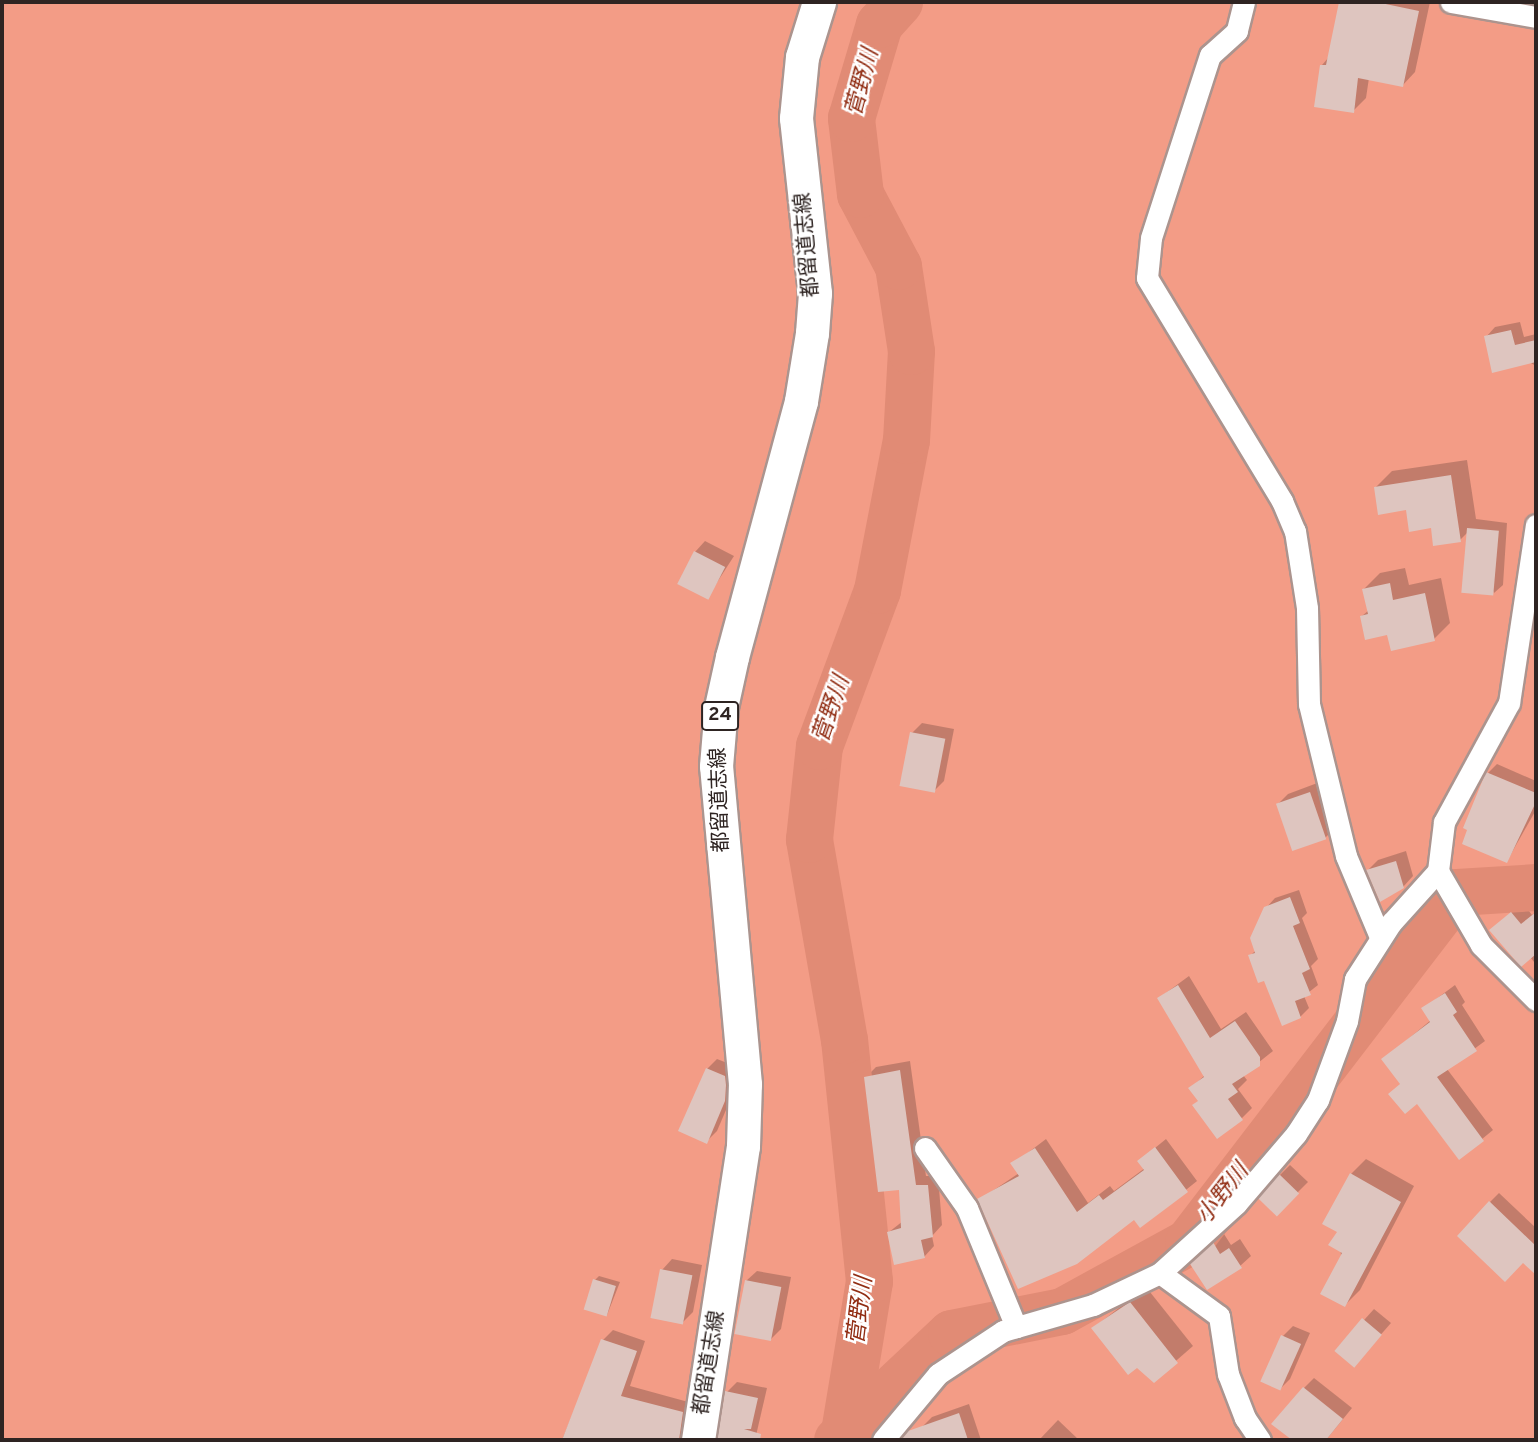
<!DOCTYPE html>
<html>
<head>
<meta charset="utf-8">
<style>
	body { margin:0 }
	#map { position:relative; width:1538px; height:1442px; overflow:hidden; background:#fdf8f7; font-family:Overpass,"Noto Sans JP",sans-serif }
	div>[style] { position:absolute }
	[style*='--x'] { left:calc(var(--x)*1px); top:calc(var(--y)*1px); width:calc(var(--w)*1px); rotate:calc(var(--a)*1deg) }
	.forest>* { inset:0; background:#f39c86; transform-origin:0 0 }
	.shadow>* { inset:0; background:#0003 }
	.river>* { height:47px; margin:-23.5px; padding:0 23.5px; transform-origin:23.5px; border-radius:23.5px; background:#e18b75 }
	.building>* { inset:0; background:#dec5bf; transform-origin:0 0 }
	.roads { filter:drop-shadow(2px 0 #ac948e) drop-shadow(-2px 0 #ac948e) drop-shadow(0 2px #ac948e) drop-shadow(0 -2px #ac948e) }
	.minor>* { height:21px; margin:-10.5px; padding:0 10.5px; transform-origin:10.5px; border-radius:10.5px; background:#fff }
	.primary>* { height:33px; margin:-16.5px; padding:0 16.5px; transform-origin:16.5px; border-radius:16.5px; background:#fff }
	span { translate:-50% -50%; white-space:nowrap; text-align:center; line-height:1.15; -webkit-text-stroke:5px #fff; paint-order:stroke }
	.shield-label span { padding:2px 5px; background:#fff; border:2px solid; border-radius:5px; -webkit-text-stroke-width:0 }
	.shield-label { font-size:19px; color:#2e2422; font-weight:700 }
	.street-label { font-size:21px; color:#2e2422 }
	.water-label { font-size:23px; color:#912d13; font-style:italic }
	.frame { position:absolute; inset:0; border:4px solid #2e2422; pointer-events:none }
</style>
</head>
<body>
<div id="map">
	<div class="forest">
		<div style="left:2px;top:2px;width:1534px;height:1438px"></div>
	</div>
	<div class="shadow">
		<div style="clip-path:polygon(1340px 2px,1430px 2px,1415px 72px,1402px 86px,1369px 78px,1366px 98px,1353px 111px,1322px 65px,1329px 57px)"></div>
		<div style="clip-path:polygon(1520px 322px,1524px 337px,1536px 334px,1536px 366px,1486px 337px,1495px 327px)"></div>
		<div style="clip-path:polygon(1467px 460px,1476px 519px,1507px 523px,1503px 585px,1494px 593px,1468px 532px,1460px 540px,1376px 487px,1392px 471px)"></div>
		<div style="clip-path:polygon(705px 541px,734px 556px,707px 598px,695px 552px)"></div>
		<div style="clip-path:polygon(1405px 568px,1409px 585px,1441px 578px,1450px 623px,1434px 639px,1389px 633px,1362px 616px,1369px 610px,1364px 589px,1380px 573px)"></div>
		<div style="clip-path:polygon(922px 723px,954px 729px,944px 781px,934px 791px,912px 733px)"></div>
		<div style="clip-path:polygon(1497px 764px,1536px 781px,1536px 810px,1507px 861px,1488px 773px)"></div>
		<div style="clip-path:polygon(1320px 782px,1336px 827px,1325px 838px,1278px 804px,1288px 794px)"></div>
		<div style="clip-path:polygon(1406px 851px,1413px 876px,1403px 887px,1368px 870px,1378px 860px)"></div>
		<div style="clip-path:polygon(1299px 890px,1307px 913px,1302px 918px,1318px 959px,1311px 966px,1318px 985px,1304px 996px,1309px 1008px,1300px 1017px,1250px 956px,1256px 950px,1266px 908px,1275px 898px)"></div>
		<div style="clip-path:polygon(1523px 903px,1532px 915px,1536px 912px,1534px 962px,1502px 920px)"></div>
		<div style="clip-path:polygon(1189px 976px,1221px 1029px,1246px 1012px,1273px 1051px,1243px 1075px,1247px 1080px,1238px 1089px,1252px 1108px,1242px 1118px,1199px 1100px,1191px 1088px,1205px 1075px,1159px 998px)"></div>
		<div style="clip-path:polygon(1455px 985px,1465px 1002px,1462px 1005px,1485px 1041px,1447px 1069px,1493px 1130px,1459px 1158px,1384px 1059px,1431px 1020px,1424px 1008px)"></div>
		<div style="clip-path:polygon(717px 1059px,735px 1066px,735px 1089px,717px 1131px,707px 1141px,707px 1069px)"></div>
		<div style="clip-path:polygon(910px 1061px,926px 1176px,938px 1176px,942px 1225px,932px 1236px,934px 1246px,924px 1257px,889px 1232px,903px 1221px,900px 1188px,866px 1077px,876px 1067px)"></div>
		<div style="clip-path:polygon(1046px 1139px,1088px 1203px,1110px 1186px,1114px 1191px,1145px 1168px,1139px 1161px,1166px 1139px,1197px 1181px,1141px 1226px,1134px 1217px,1076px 1262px,979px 1200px,1019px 1173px,1013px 1164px)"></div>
		<div style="clip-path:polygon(1366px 1159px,1414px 1186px,1360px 1290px,1345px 1305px,1339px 1231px,1351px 1174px)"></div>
		<div style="clip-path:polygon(1290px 1165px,1308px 1182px,1277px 1213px,1280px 1175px)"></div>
		<div style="clip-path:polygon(1499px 1193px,1536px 1228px,1536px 1272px,1523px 1261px,1490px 1202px)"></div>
		<div style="clip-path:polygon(1224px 1234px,1231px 1245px,1240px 1239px,1251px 1256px,1240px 1266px,1203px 1253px)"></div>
		<div style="clip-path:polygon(672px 1259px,702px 1265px,693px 1312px,683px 1322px,662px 1270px)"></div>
		<div style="clip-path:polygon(757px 1271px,791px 1277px,781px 1329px,771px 1339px,746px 1281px)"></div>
		<div style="clip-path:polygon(599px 1276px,620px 1282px,607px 1315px,595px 1280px)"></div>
		<div style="clip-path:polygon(1146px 1287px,1193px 1346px,1154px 1380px,1093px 1328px)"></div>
		<div style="clip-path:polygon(1374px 1309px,1391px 1323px,1363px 1355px,1337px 1350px)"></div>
		<div style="clip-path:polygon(1293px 1326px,1310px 1333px,1290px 1379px,1280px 1389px,1283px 1336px)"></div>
		<div style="clip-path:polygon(613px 1330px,645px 1341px,630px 1386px,692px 1403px,694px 1440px,562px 1440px,603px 1340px)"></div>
		<div style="clip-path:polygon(1314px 1378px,1352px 1408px,1326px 1440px,1308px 1440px,1298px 1433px,1304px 1388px)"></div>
		<div style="clip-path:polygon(737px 1382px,767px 1388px,755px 1440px,717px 1440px,727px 1392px)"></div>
		<div style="clip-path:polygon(969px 1404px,981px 1440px,917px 1440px,926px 1436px,922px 1427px,932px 1417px)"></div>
		<div style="clip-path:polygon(1058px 1420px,1079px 1440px,1039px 1440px)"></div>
	</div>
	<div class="river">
		<div style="--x:844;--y:1432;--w:153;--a:-80.6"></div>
		<div style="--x:869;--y:1281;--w:242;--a:-95.9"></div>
		<div style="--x:844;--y:1040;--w:204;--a:-99.9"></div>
		<div style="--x:809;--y:839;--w:94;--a:-83.9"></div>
		<div style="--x:819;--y:746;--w:166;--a:-69.6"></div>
		<div style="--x:877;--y:590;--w:153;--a:-79.1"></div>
		<div style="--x:906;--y:440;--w:89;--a:-86.8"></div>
		<div style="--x:911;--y:351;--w:86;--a:-98.7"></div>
		<div style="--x:898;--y:266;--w:81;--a:-117.8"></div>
		<div style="--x:860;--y:194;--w:77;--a:-96.8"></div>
		<div style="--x:851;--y:118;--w:98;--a:-73.4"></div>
		<div style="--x:879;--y:24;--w:30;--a:-48"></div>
		<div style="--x:837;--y:1440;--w:156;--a:-43.2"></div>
		<div style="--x:951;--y:1333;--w:113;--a:-11.2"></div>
		<div style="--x:1062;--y:1311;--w:144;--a:-28.7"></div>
		<div style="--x:1188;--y:1242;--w:441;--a:-52.5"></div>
		<div style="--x:1457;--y:892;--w:79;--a:-3.6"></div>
	</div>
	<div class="building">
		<div style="clip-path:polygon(1339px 2px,1376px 2px,1419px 11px,1403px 87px,1358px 78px,1354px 113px,1314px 107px,1320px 65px,1326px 65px)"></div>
		<div style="clip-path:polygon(1511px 330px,1515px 345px,1536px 340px,1536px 362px,1492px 373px,1484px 336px)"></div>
		<div style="clip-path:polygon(1451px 475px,1461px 542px,1433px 546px,1431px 528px,1409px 532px,1406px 510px,1378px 515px,1374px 487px)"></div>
		<div style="left:1467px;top:528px;width:32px;height:65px;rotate:5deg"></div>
		<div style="left:694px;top:551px;width:35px;height:37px;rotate:27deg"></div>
		<div style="clip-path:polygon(1390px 583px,1393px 600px,1425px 593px,1435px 641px,1391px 651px,1387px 635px,1365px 640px,1360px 616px,1368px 614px,1362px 589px)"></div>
		<div style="left:910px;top:732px;width:36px;height:55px;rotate:11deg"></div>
		<div style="clip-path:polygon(1486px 772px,1536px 793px,1536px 802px,1507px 863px,1462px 844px,1467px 830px,1463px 828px)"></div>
		<div style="left:1310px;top:792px;width:50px;height:36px;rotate:71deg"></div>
		<div style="clip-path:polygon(1396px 861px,1404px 888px,1380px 902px,1366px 870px)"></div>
		<div style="clip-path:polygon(1290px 897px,1300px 923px,1293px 926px,1310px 969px,1302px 973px,1311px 995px,1295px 1001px,1301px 1018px,1282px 1026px,1264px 981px,1258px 983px,1248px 955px,1255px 953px,1250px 938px,1264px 907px)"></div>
		<div style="clip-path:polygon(1511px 912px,1521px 924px,1536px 912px,1536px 954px,1521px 967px,1489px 930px)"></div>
		<div style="clip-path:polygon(1178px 985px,1210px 1038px,1235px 1021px,1260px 1057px,1260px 1066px,1232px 1084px,1238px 1092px,1228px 1099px,1243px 1120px,1217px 1139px,1192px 1105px,1198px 1101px,1188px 1088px,1204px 1077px,1157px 998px)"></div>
		<div style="clip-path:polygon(1445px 993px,1457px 1012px,1453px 1015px,1477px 1051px,1437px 1077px,1484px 1141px,1459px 1160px,1417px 1104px,1405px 1114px,1388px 1094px,1400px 1084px,1381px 1059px,1430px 1022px,1421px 1008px)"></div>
		<div style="clip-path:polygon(706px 1068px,725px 1076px,726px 1085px,725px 1101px,707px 1144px,678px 1131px)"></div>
		<div style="clip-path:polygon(900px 1070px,916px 1185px,928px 1185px,933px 1237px,921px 1240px,925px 1258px,894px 1265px,887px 1232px,901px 1228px,899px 1190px,878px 1192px,864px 1077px)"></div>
		<div style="clip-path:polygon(1155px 1147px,1188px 1192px,1140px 1228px,1134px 1220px,1077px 1264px,1018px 1289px,977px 1199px,1019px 1176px,1010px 1163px,1035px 1148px,1077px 1212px,1099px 1195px,1103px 1200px,1144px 1170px,1137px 1161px)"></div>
		<div style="clip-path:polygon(1350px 1173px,1401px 1202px,1345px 1307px,1320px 1294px,1342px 1253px,1328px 1245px,1337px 1232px,1322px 1224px)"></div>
		<div style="left:1279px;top:1174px;width:28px;height:32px;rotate:44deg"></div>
		<div style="clip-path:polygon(1489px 1201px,1536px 1246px,1536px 1275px,1523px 1263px,1505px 1282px,1457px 1236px)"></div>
		<div style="clip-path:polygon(1213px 1242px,1220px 1254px,1229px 1248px,1242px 1268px,1207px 1290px,1190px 1264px)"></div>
		<div style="left:660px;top:1269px;width:33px;height:50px;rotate:11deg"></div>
		<div style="left:593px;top:1279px;width:24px;height:32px;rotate:17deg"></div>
		<div style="left:745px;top:1280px;width:37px;height:55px;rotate:11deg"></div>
		<div style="clip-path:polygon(1130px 1302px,1178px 1363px,1154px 1383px,1137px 1368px,1128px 1375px,1091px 1328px)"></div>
		<div style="left:1362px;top:1318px;width:26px;height:43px;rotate:40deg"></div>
		<div style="left:1281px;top:1335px;width:22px;height:51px;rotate:24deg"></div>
		<div style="clip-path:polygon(601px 1339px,637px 1351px,621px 1396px,683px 1412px,679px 1440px,562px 1440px)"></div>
		<div style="clip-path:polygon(1303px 1387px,1343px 1419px,1326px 1440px,1292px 1440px,1271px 1424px)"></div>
		<div style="clip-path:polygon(725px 1391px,758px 1398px,751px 1429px,744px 1429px,761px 1434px,760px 1440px,717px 1440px)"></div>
		<div style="clip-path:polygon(959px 1413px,968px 1440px,900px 1440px,908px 1431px)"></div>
	</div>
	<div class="roads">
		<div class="minor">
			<div style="--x:1244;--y:2;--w:30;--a:104"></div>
			<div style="--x:1237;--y:31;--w:36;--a:138"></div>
			<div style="--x:1210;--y:55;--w:192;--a:107.9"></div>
			<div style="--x:1151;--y:238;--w:40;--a:95.7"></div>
			<div style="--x:1147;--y:278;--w:261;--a:58.8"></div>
			<div style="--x:1282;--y:501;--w:33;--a:67"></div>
			<div style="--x:1295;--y:531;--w:78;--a:81.1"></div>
			<div style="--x:1307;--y:608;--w:96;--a:88.8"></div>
			<div style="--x:1309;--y:704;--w:156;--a:76.3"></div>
			<div style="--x:1346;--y:856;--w:88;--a:67.2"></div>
			<div style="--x:1451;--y:2;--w:86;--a:10"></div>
			<div style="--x:1438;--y:871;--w:86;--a:59.8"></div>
			<div style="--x:1481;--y:945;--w:78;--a:45"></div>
			<div style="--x:925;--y:1148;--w:73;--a:55"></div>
			<div style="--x:967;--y:1208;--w:129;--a:67.6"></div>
			<div style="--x:1160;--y:1273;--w:73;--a:36.1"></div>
			<div style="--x:1219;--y:1316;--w:59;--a:81.2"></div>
			<div style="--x:1228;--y:1374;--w:47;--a:68.9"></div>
			<div style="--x:1245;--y:1418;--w:27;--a:56"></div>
			<div style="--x:883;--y:1440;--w:86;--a:-50.2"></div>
			<div style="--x:938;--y:1374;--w:78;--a:-33.5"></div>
			<div style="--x:1003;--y:1331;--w:94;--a:-16.1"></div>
			<div style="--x:1093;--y:1305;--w:74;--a:-25.5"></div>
			<div style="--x:1160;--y:1273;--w:103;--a:-42.2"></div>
			<div style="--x:1236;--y:1204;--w:92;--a:-49.4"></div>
			<div style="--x:1296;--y:1134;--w:40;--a:-57.1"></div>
			<div style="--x:1318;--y:1100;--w:84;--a:-69.8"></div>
			<div style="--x:1347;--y:1021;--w:43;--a:-79.2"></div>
			<div style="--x:1355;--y:979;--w:67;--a:-57.3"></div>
			<div style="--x:1391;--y:923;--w:70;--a:-47.9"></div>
			<div style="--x:1438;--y:871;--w:49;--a:-83"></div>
			<div style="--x:1444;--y:822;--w:136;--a:-61.4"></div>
			<div style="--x:1509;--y:703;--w:180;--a:-81.4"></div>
		</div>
		<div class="primary">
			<div style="--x:698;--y:1440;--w:297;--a:-81.3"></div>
			<div style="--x:743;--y:1146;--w:62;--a:-88.2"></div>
			<div style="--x:745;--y:1084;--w:319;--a:-95.2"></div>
			<div style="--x:716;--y:766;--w:59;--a:-85.2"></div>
			<div style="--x:721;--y:707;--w:51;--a:-77.6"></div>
			<div style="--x:732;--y:657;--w:265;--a:-74.9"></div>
			<div style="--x:801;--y:401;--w:69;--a:-80.8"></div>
			<div style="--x:812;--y:333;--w:40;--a:-85.7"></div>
			<div style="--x:815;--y:293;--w:176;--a:-96.2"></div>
			<div style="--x:796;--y:118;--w:61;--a:-84.4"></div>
			<div style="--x:802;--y:57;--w:58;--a:-72.8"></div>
		</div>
	</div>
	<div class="shield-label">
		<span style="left:720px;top:716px">24</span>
	</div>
	<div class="street-label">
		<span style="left:808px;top:245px;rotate:-95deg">都留道志線</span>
		<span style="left:721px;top:800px;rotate:-92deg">都留道志線</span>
		<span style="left:710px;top:1363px;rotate:-81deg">都留道志線</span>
	</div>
	<div class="water-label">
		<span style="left:864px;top:83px;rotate:-75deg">菅野川</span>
		<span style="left:833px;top:710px;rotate:-71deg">菅野川</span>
		<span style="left:1224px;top:1195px;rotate:-52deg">小野川</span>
		<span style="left:862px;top:1311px;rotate:-83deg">菅野川</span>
	</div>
	<div class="frame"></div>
</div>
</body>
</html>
